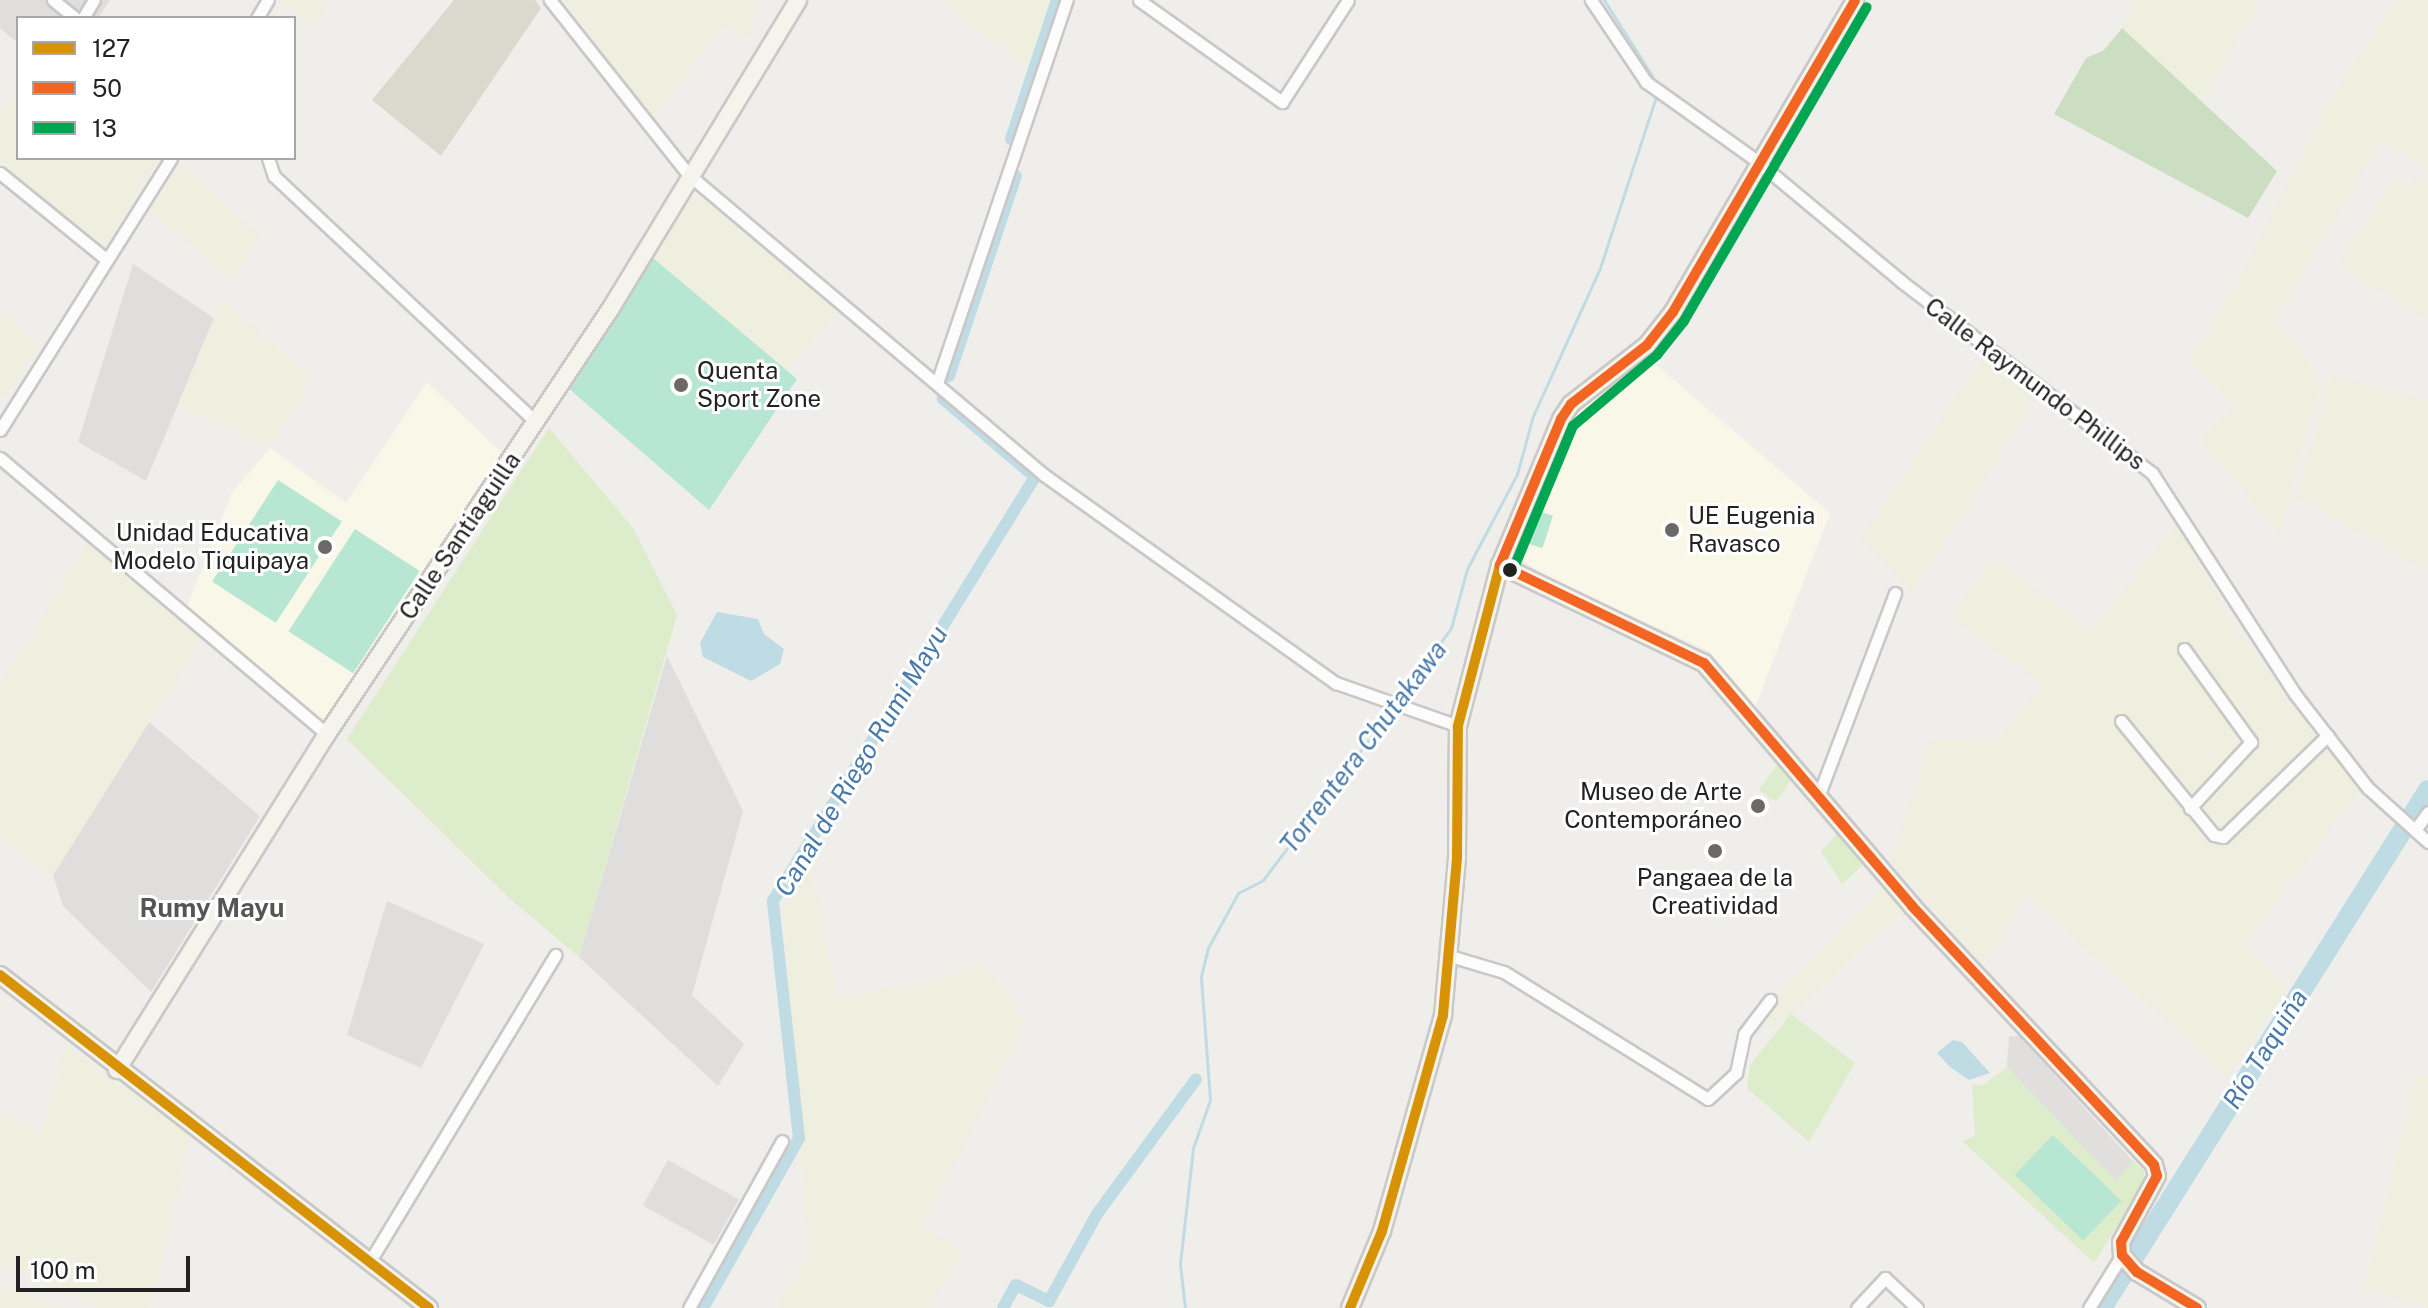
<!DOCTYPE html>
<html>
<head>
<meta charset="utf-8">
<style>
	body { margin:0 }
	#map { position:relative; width:2428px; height:1308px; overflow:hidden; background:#f0eeeb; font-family:"Public Sans",sans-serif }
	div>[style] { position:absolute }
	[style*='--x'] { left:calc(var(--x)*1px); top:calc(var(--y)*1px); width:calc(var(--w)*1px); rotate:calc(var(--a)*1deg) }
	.residential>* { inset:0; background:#dfdedc; transform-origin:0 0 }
	.education>* { inset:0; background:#f8f7e8 }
	.construction>* { inset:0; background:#d9d9cd }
	.farmland>* { inset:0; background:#efefdf; transform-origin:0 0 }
	.grass>* { inset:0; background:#ddeccb }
	.forest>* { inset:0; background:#cbdec1 }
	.pitch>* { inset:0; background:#b7e6d2; transform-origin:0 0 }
	.parking>* { inset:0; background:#e0dfde }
	.water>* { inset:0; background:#bfdbe3 }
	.stream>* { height:3px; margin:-1.5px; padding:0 1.5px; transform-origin:1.5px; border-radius:1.5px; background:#bfdbe3 }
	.canal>* { height:12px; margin:-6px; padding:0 6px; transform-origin:6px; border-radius:6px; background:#bfdbe3 }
	.river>* { height:20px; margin:-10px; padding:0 10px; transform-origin:10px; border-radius:10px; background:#bfdbe3 }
	.roads { filter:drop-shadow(2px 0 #c9c8c7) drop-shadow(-2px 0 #c9c8c7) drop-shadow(0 2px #c9c8c7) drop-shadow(0 -2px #c9c8c7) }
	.street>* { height:11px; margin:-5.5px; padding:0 5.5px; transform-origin:5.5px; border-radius:5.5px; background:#fdfcfc }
	.secondary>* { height:16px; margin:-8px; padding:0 8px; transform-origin:8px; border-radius:8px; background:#f4f4ed }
	.bus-1>* { height:10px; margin:-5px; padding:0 5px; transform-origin:5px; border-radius:5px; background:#d79205 }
	.bus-2>* { height:10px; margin:-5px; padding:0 5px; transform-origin:5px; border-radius:5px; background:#f26522 }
	.bus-3>* { height:10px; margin:-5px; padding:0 5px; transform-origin:5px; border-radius:5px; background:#00a651 }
	.dots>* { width:22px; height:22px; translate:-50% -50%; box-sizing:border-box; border:4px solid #fff; border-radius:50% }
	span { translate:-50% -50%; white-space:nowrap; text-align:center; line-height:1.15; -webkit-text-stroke:6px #fff; paint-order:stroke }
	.poi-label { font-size:24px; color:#222 }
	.left { translate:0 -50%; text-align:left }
	.right { translate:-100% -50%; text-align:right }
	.street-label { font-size:24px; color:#222 }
	.water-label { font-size:26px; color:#4a7aab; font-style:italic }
	.neighbourhood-label { font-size:26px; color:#555; font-weight:700 }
	.legend { position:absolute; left:16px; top:16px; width:280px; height:144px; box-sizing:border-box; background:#fff; border:2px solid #a7a7a7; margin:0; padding:10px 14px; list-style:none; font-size:24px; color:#222 }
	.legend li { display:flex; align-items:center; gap:16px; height:40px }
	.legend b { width:40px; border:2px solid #a7a7a7 }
	.scale { position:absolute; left:16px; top:1256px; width:174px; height:36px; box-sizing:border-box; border:4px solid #222; border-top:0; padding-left:10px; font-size:24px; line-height:28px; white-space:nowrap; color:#222; -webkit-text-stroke:6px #fff; paint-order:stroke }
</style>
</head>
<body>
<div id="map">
	<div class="residential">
		<div style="clip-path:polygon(0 0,110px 0,98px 18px,18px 18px,18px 43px,0 28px)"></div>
		<div style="clip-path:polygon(133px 264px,214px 318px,146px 481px,78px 442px)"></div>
		<div style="clip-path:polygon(667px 656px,743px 811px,692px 995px,744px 1044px,718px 1086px,579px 957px)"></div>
		<div style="clip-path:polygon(149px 722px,260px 816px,151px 992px,63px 906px,53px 875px)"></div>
		<div style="clip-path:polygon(387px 901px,484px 944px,421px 1068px,347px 1035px)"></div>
		<div style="left:668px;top:1160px;width:81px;height:52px;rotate:29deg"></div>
	</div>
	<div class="education">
		<div style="clip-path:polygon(1647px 357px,1830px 513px,1754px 710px,1709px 651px,1553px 580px,1512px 553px,1567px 422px)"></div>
		<div style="clip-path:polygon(427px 382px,501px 452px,327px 723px,187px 607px,231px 494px,270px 448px,346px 503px)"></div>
	</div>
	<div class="construction">
		<div style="clip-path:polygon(454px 0,535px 0,541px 8px,441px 156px,372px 100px)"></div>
	</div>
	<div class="farmland">
		<div style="clip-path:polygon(279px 0,329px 0,314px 26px)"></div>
		<div style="clip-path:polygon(565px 0,758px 0,748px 37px,721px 25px,655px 118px,610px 66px)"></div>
		<div style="clip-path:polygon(939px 0,1057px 0,1032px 70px)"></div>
		<div style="clip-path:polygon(2136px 0,2260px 0,2201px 101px,2122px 28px)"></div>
		<div style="clip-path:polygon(2397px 0,2428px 0,2428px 170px,2382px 139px,2275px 319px,2322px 381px,2280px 534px,2199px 439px,2236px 405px,2189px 360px,2243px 273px,2330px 102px)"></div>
		<div style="clip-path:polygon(18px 84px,18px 158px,158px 158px,105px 247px,0 163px,0 112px)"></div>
		<div style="clip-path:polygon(180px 162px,260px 237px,230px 279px,150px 209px)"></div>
		<div style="clip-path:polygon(2415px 176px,2428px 183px,2428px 319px,2339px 265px,2394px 179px,2407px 186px)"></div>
		<div style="left:695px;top:193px;width:185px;height:77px;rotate:40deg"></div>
		<div style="clip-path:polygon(222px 299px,311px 378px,270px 448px,178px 405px)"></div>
		<div style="clip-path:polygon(0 312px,39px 346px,5px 396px,0 392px)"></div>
		<div style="clip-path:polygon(1982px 361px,2036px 398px,1912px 592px,1860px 539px)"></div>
		<div style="clip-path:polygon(2331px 375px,2428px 402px,2428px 571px,2297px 497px)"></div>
		<div style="clip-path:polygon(2178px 524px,2233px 625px,2359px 790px,2245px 943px,2287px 988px,2228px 1077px,2026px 894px,1983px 965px,1891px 861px,1932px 740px,1999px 741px,2042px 684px,1951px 617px,1992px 558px,2091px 629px)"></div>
		<div style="clip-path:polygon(88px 544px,202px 638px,53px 875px,0 838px,0 685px)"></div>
		<div style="clip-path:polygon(811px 868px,838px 997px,929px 982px,982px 963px,1026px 1023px,922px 1226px,962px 1252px,929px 1308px,777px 1308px,808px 1257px,783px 908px)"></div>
		<div style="clip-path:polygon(1883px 887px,1902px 911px,1771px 1033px,1763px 1012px)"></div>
		<div style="clip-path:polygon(66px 1046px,191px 1135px,150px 1308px,100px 1308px,0 1262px,0 1113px,42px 1134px)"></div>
		<div style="clip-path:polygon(2415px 1074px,2428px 1075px,2428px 1308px,2363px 1288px)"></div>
		<div style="clip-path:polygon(0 1283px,55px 1308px,0 1308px)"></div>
	</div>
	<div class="grass">
		<div style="clip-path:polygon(549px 428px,633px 528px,677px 615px,579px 957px,509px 898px,347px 739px)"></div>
		<div style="clip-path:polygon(1780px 761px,1793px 777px,1776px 802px,1759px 790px)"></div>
		<div style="clip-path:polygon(1837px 834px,1864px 864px,1842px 884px,1821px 851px)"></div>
		<div style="clip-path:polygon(1791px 1014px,1855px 1063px,1809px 1142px,1747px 1088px,1750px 1065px)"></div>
		<div style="clip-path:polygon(2007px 1067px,2116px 1181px,2133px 1161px,2144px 1171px,2144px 1183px,2094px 1263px,1962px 1141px,1975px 1136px,1972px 1084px,1982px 1086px)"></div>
	</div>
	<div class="forest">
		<div style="clip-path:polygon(2122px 28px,2277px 171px,2248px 218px,2054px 114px,2086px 58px,2103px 51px)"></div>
	</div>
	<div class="pitch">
		<div style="clip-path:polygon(653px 258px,797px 379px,709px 510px,567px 387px)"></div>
		<div style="left:278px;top:480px;width:76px;height:121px;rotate:33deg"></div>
		<div style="left:1532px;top:509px;width:22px;height:34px;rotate:18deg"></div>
		<div style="left:355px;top:529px;width:77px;height:122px;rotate:33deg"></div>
		<div style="left:2053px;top:1135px;width:95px;height:55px;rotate:44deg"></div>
	</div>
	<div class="parking">
		<div style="clip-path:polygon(2009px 1036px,2019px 1036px,2133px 1161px,2116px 1181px,2007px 1067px)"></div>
	</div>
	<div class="water">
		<div style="clip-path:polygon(717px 612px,758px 619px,764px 634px,784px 649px,780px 664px,751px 681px,703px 657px,700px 643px)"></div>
		<div style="clip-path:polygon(1953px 1040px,1962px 1042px,1990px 1073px,1969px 1080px,1950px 1067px,1937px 1053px)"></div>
	</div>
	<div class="stream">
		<div style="--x:1604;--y:0;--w:90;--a:57.7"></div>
		<div style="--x:1399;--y:700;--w:89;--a:-54.2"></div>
		<div style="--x:1451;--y:628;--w:61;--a:-74.8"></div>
		<div style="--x:1467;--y:569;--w:107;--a:-62.2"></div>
		<div style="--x:1517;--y:474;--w:60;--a:-74.6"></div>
		<div style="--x:1533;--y:416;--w:162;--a:-65.6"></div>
		<div style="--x:1600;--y:268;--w:180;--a:-71.9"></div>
		<div style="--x:1185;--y:1308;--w:44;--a:-96.5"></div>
		<div style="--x:1180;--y:1264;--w:117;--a:-83.6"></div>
		<div style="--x:1193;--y:1148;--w:51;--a:-70.5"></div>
		<div style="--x:1210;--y:1100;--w:124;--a:-94.2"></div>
		<div style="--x:1201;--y:976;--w:29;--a:-76"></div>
		<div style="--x:1208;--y:948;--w:63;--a:-61.4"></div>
		<div style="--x:1238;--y:893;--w:28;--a:-27"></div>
		<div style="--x:1263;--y:880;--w:218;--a:-53"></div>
	</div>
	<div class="canal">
		<div style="--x:1011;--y:139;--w:146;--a:-71.7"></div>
		<div style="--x:949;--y:376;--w:211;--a:-71.5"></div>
		<div style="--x:703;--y:1308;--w:195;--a:-60.5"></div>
		<div style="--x:799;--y:1138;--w:238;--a:-96.3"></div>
		<div style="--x:773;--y:901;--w:498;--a:-58.3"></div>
		<div style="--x:1035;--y:477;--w:121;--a:-139.7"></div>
		<div style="--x:1003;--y:1308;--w:26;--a:-61"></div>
		<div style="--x:1016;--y:1285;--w:37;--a:26"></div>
		<div style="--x:1049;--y:1301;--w:99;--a:-61.1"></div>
		<div style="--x:1097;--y:1214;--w:167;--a:-53.7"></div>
	</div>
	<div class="river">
		<div style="--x:2102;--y:1308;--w:612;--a:-57.82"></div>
	</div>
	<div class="roads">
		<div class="street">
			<div style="--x:53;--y:0;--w:28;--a:39"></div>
			<div style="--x:550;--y:0;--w:222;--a:51.6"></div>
			<div style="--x:688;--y:174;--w:466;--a:40.2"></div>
			<div style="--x:1044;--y:475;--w:359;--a:35.5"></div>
			<div style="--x:1336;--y:683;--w:129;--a:19.4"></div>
			<div style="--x:1139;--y:0;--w:176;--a:35.5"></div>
			<div style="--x:1282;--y:102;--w:121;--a:-57.1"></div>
			<div style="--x:1591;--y:0;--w:99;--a:56.1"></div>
			<div style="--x:1646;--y:82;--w:136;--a:35.4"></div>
			<div style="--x:1757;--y:161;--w:189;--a:39.8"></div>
			<div style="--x:1902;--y:282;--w:315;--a:37.4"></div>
			<div style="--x:2152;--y:473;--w:263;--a:57.1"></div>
			<div style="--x:2295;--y:694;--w:119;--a:52.2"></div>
			<div style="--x:2368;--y:788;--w:81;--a:42"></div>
			<div style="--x:83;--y:18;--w:21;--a:-59"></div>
			<div style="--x:257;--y:18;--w:21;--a:-59"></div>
			<div style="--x:268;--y:158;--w:19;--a:72"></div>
			<div style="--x:274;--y:176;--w:359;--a:43.2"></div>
			<div style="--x:0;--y:173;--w:138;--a:39.1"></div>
			<div style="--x:937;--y:383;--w:404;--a:-71.3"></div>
			<div style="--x:0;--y:430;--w:321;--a:-57.8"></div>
			<div style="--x:0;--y:458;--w:428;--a:40.2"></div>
			<div style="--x:2184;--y:649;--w:115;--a:54.2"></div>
			<div style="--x:2251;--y:742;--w:90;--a:132.7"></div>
			<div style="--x:2121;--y:721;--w:147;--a:50.8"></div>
			<div style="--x:2214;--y:835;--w:9;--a:13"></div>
			<div style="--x:2223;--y:837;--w:146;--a:-44.2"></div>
			<div style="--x:1818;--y:797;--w:218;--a:-69.3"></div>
			<div style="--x:2415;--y:830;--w:22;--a:-54"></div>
			<div style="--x:1450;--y:956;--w:56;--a:16.5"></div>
			<div style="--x:1504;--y:972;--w:240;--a:31.9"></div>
			<div style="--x:1708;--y:1099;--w:38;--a:-43"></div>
			<div style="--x:1736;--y:1073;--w:40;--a:-78"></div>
			<div style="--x:1744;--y:1034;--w:43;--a:-52.6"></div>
			<div style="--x:370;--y:1261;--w:358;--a:-58.8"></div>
			<div style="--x:689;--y:1308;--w:191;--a:-60.9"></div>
			<div style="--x:1857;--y:1308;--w:41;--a:-47"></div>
			<div style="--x:1885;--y:1278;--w:44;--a:43.2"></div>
			<div style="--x:2089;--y:1308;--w:62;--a:-58.1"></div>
		</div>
		<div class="secondary">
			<div style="--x:1500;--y:565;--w:226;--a:25.7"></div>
			<div style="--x:1704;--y:663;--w:320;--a:49.4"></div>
			<div style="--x:1912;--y:906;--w:354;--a:46.9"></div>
			<div style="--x:2154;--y:1165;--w:11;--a:75"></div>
			<div style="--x:2157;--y:1176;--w:75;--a:118.6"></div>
			<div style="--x:2121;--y:1242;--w:13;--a:86"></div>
			<div style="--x:2122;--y:1255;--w:23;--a:49"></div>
			<div style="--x:2137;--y:1272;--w:70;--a:31"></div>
			<div style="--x:0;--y:975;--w:543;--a:37.82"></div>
			<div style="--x:117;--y:1070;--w:396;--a:-58"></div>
			<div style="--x:327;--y:734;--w:512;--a:-56.31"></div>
			<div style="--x:611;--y:308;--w:360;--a:-58.7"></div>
			<div style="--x:1350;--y:1308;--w:83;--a:-67.4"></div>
			<div style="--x:1382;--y:1231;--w:224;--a:-74.2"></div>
			<div style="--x:1443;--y:1015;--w:158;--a:-84.9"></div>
			<div style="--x:1457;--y:858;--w:132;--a:-89.6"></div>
			<div style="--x:1458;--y:726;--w:166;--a:-75.4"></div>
			<div style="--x:1500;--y:565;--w:158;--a:-67.3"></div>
			<div style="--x:1561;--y:419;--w:18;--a:-56"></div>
			<div style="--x:1571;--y:404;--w:96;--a:-37.8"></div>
			<div style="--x:1647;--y:345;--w:42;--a:-51.8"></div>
			<div style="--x:1673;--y:312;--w:361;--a:-59.7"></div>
		</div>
	</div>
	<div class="bus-1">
		<div style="--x:0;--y:975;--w:543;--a:37.82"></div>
		<div style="--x:1350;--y:1308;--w:83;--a:-67.4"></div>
		<div style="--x:1382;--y:1231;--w:224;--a:-74.2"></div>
		<div style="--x:1443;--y:1015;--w:158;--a:-84.9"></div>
		<div style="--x:1457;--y:858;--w:132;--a:-89.6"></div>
		<div style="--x:1458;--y:726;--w:166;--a:-75.4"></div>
	</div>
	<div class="bus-2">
		<div style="--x:1500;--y:565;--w:226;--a:25.7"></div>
		<div style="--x:1704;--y:663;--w:320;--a:49.4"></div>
		<div style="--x:1912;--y:906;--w:354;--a:46.9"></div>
		<div style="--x:2154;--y:1165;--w:11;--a:75"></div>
		<div style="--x:2157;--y:1176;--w:75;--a:118.6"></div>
		<div style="--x:2121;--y:1242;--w:13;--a:86"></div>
		<div style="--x:2122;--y:1255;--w:23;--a:49"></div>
		<div style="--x:2137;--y:1272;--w:70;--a:31"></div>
		<div style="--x:1500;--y:565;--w:158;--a:-67.3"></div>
		<div style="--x:1561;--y:419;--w:18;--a:-56"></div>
		<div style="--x:1571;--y:404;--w:96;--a:-37.8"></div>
		<div style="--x:1647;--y:345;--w:42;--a:-51.8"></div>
		<div style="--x:1673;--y:312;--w:361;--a:-59.7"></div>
	</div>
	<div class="bus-3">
		<div style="--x:1513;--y:570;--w:156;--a:-67.4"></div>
		<div style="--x:1573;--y:426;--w:110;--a:-40.2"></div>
		<div style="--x:1657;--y:355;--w:43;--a:-51.5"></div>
		<div style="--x:1684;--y:321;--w:363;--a:-59.8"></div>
	</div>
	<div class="dots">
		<div style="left:681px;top:385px;background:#6a6968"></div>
		<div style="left:1672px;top:530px;background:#6a6968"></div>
		<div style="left:325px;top:547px;background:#6a6968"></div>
		<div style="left:1510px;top:570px;background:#222"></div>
		<div style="left:1758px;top:806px;background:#6a6968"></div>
		<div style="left:1715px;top:851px;background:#6a6968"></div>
	</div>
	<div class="poi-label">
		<span class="left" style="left:697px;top:385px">Quenta<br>Sport Zone</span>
		<span class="left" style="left:1688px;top:530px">UE Eugenia<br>Ravasco</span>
		<span class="right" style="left:309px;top:547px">Unidad Educativa<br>Modelo Tiquipaya</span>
		<span class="right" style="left:1742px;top:806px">Museo de Arte<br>Contemporáneo</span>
		<span style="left:1715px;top:892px">Pangaea de la<br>Creatividad</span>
	</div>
	<div class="street-label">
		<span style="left:2035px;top:384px;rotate:37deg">Calle Raymundo Phillips</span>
		<span style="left:460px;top:536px;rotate:-56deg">Calle Santiaguilla</span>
	</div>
	<div class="water-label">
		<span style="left:1363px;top:747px;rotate:-53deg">Torrentera Chutakawa</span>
		<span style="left:861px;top:761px;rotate:-59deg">Canal de Riego Rumi Mayu</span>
		<span style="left:2265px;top:1049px;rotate:-58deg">Río Taquiña</span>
	</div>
	<div class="neighbourhood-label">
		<span style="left:212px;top:908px">Rumy Mayu</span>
	</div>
	<ul class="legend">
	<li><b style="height:10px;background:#d79205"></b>127</li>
	<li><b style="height:10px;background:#f26522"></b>50</li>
	<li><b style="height:10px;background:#00a651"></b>13</li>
	</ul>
	<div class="scale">100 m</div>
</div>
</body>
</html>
